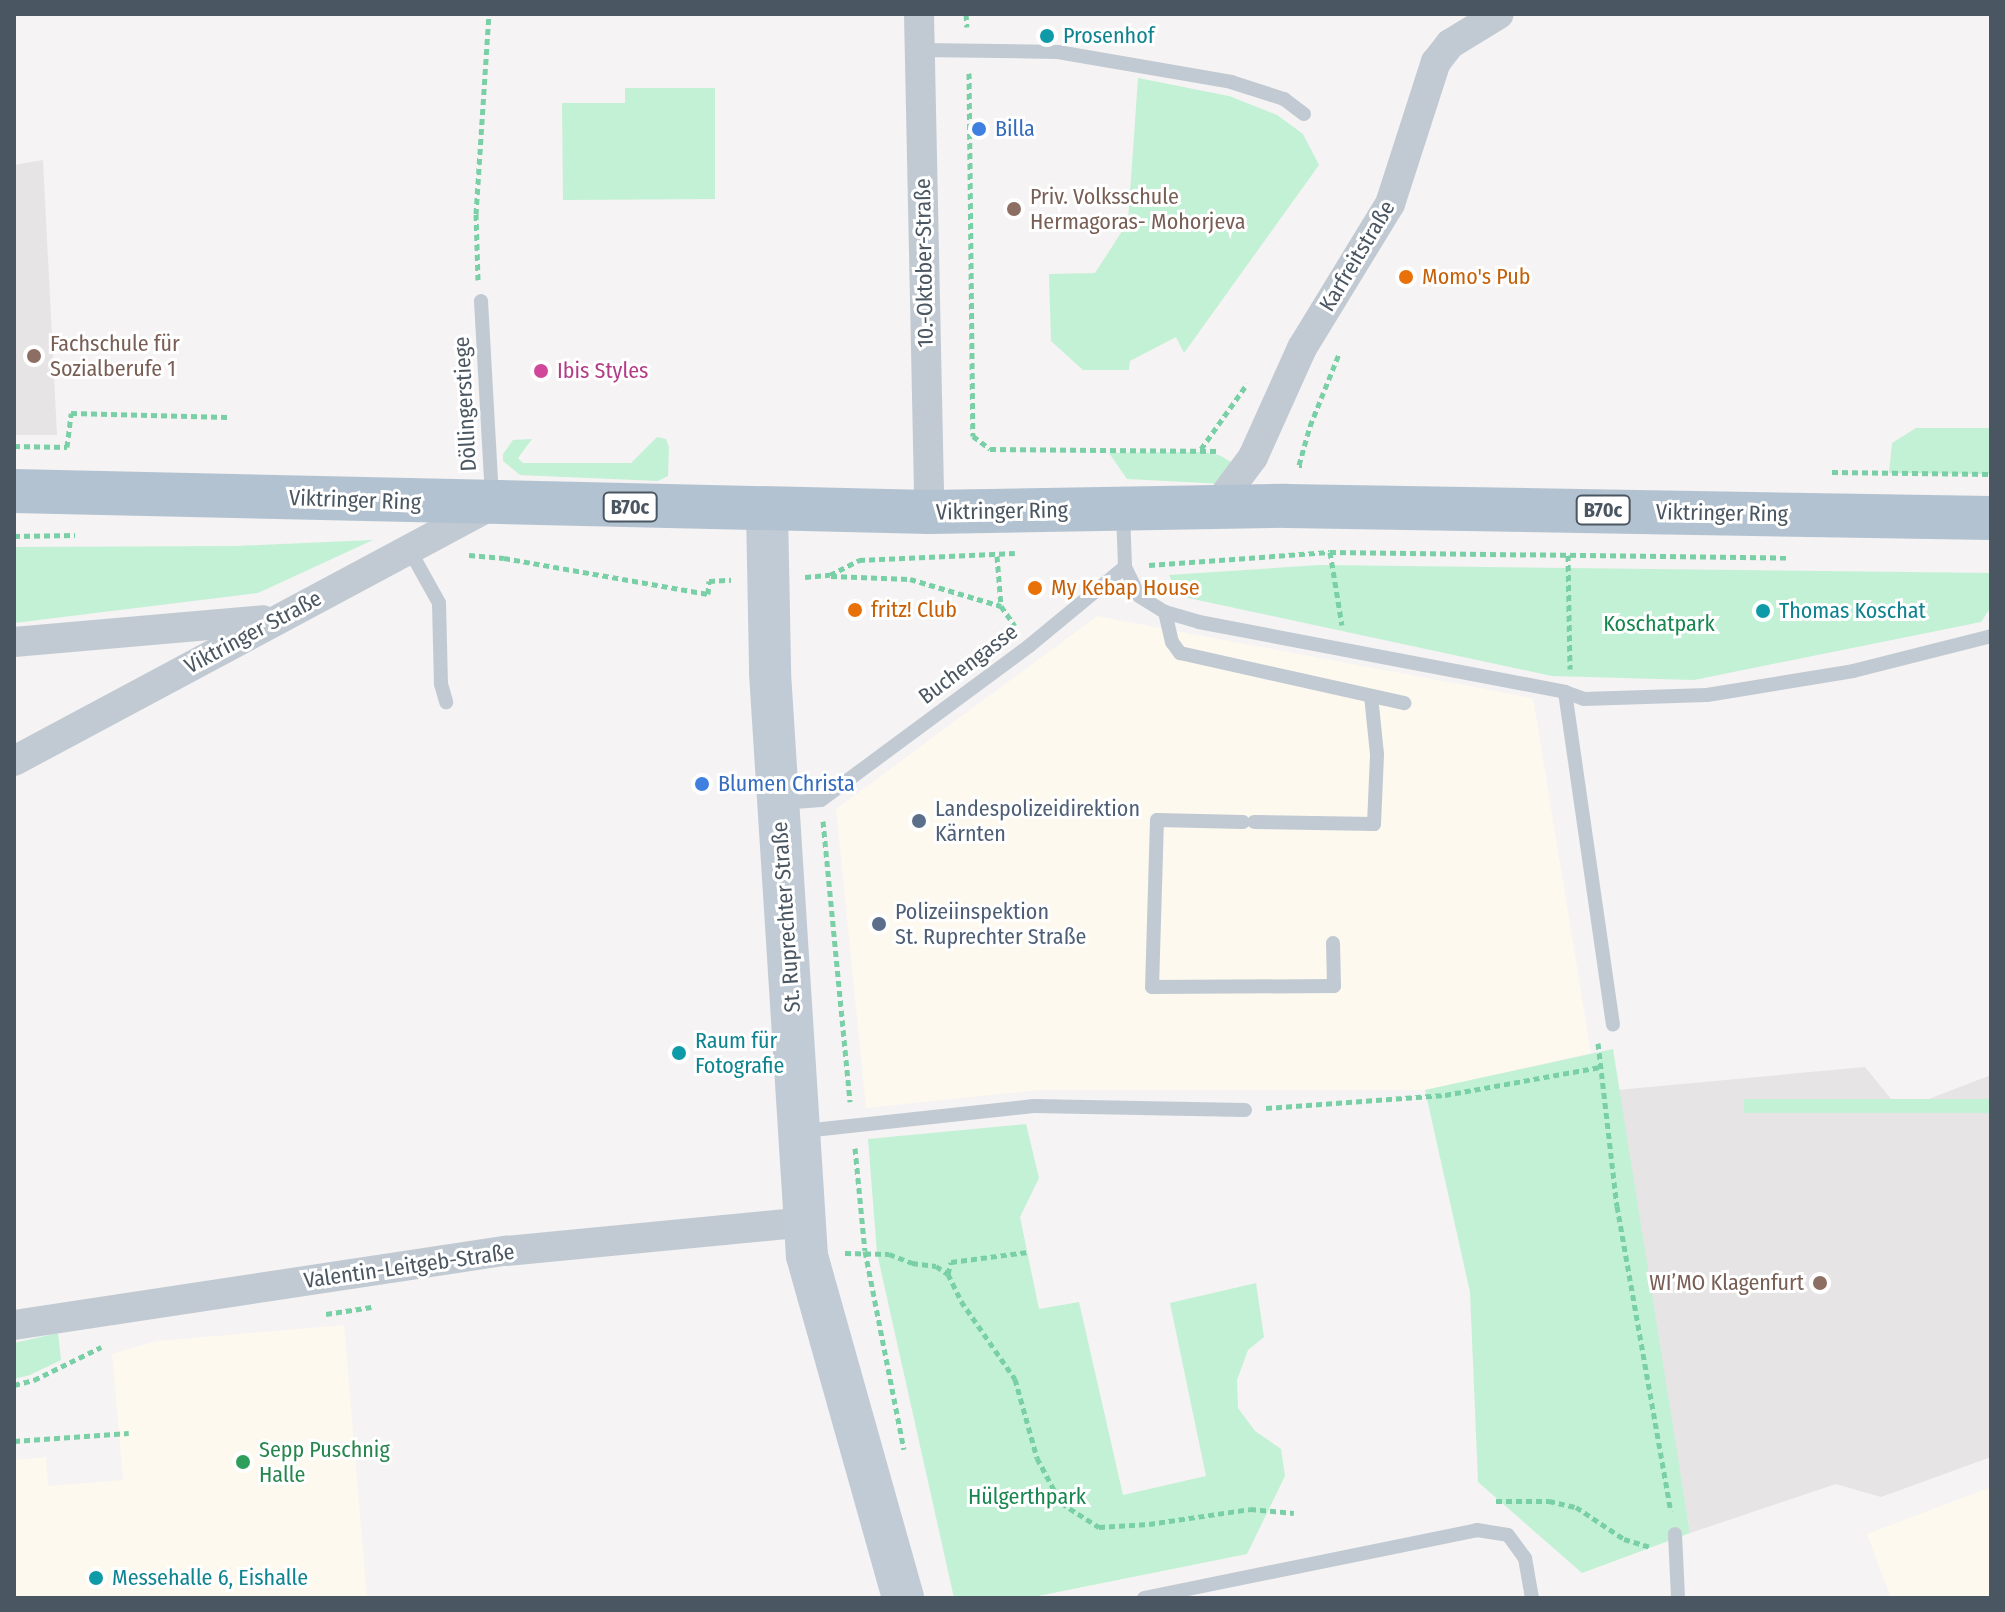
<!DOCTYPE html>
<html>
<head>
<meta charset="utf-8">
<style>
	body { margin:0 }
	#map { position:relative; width:2005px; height:1612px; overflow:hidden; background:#f5f3f3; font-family:"Fira Sans Condensed",sans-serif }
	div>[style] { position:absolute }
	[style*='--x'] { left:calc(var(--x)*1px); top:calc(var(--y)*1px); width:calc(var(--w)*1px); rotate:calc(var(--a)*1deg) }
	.commercial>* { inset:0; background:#fdf9ef }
	.education>* { inset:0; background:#e6e4e5 }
	.green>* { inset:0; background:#c3f1d5; transform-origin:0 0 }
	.path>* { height:5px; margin-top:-2.5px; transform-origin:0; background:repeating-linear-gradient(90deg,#7ad0a6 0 6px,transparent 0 10px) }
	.lane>* { height:14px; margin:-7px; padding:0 7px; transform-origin:7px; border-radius:7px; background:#c1cad2 }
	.street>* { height:30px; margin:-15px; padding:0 15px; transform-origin:15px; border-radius:15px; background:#c1cad2 }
	.secondary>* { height:42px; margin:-21px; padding:0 21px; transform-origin:21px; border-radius:21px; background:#c1cbd6 }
	.primary>* { height:44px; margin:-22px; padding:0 22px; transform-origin:22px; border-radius:22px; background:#b3c2d1 }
	.dots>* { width:22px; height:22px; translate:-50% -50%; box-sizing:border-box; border:4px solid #fff; border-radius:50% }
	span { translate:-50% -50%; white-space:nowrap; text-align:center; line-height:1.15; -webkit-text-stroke:6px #fff; paint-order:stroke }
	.shield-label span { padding:2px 6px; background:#fff; border:2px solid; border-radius:6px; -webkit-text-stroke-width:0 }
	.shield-label { font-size:20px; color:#4a5661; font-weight:700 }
	.culture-label { font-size:22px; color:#0d838f }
	.left { translate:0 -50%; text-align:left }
	.shop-label { font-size:22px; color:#366cbe }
	.education-label { font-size:22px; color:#785e54 }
	.right { translate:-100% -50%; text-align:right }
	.street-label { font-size:22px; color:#4a5661 }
	.food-label { font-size:22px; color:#c56008 }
	.hotel-label { font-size:22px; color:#b23c85 }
	.park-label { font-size:22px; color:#17864f }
	.service-label { font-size:22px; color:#4e5e75 }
	.leisure-label { font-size:22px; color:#27864d }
	.frame { position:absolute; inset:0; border:16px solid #4a5661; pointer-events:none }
</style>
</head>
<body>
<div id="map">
	<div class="commercial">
		<div style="clip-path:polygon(1097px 616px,1533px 698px,1591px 1053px,1425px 1090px,1039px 1090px,866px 1108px,836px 809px)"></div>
		<div style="clip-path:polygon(344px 1325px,367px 1598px,14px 1598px,14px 1460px,46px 1457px,48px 1486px,123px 1480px,112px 1354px,157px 1341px)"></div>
		<div style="clip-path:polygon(1991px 1487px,1991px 1598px,1891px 1598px,1867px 1534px)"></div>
	</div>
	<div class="education">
		<div style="clip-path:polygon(43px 160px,57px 435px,14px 435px,14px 165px)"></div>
		<div style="clip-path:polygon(1865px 1067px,1900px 1110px,1991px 1075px,1991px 1457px,1881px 1497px,1836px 1484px,1690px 1533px,1617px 1090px)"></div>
	</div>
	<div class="green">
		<div style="clip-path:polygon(1138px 78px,1229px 96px,1277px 115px,1303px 134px,1319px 165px,1184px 353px,1176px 337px,1130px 361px,1129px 370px,1083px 370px,1051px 341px,1049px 274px,1095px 273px,1128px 222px)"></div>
		<div style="clip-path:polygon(625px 88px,715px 88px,715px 199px,563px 200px,562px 103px,625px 103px)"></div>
		<div style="clip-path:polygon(1916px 428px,1991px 428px,1991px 474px,1889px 473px,1892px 443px)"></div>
		<div style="clip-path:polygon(657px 437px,666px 439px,669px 447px,668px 476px,658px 481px,520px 475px,503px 461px,503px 454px,513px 440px,532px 439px,518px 458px,523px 463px,631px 463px)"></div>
		<div style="clip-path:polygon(1201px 452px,1219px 455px,1238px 466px,1224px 484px,1127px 479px,1109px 453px)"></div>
		<div style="clip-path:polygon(373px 540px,258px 593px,14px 623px,14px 547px,236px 546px)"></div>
		<div style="clip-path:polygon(1320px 565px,1991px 573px,1991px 607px,1981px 622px,1694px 680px,1552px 676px,1179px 596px,1169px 575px)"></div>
		<div style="clip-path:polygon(1613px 1049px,1690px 1533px,1582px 1573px,1478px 1482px,1470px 1292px,1425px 1090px)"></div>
		<div style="left:1991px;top:1099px;width:14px;height:247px;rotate:90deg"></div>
		<div style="clip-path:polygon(1026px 1124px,1039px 1178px,1020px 1217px,1039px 1309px,1079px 1302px,1123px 1495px,1206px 1476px,1170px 1303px,1256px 1283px,1264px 1337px,1248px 1350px,1237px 1380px,1238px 1408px,1255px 1431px,1281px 1449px,1285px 1476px,1247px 1554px,1028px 1598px,954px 1598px,877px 1253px,868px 1139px)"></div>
		<div style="clip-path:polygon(58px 1333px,61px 1360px,30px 1375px,14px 1379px,14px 1343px)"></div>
	</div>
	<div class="path">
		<div style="--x:966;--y:14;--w:13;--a:86"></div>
		<div style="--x:969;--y:73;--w:363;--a:89.4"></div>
		<div style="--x:973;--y:436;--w:21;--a:37"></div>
		<div style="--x:990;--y:449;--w:229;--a:0.5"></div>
		<div style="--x:478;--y:280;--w:66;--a:-91.7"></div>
		<div style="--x:476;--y:214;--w:200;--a:-86.3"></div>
		<div style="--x:14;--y:446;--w:53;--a:1.1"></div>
		<div style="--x:67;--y:447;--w:34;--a:-83"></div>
		<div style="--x:71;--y:413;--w:157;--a:1.5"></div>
		<div style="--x:1201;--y:449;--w:80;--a:-54.7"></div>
		<div style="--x:1302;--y:465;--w:3;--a:180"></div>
		<div style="--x:1299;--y:465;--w:41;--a:-74.2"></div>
		<div style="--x:1310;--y:426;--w:78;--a:-68.1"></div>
		<div style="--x:1832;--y:472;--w:159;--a:0.7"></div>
		<div style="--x:14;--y:536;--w:61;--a:-0.9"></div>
		<div style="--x:1330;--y:552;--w:74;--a:80.7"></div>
		<div style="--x:469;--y:555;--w:35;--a:5"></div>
		<div style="--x:504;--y:558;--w:207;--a:10"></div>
		<div style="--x:708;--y:594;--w:13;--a:-86"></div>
		<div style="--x:709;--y:581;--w:22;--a:-3"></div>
		<div style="--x:1568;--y:555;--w:114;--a:89"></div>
		<div style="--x:997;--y:556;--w:50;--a:85.4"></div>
		<div style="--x:1001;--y:606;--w:24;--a:55"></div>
		<div style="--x:1149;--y:565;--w:181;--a:-4.1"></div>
		<div style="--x:1330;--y:552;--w:460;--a:0.7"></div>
		<div style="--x:831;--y:576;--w:79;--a:2.2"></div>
		<div style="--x:910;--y:579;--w:95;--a:16.5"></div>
		<div style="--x:805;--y:577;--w:25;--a:-5"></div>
		<div style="--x:830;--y:575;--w:33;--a:-27"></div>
		<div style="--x:859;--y:560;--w:156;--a:-2.6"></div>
		<div style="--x:823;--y:821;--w:282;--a:84.5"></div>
		<div style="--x:1598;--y:1043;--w:164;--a:83.4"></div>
		<div style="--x:1617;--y:1206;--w:310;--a:80"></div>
		<div style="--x:1266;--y:1108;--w:179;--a:-4.2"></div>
		<div style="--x:1445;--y:1095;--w:158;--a:-10.2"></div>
		<div style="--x:855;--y:1148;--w:103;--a:84.5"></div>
		<div style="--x:865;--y:1251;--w:202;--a:78.9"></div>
		<div style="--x:845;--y:1253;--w:44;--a:1.3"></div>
		<div style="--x:889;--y:1254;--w:25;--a:21"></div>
		<div style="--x:912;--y:1263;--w:24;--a:7"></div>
		<div style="--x:936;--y:1266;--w:14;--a:34"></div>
		<div style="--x:948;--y:1274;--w:30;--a:64"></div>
		<div style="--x:961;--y:1301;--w:95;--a:55.3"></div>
		<div style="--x:1015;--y:1379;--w:82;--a:74.4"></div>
		<div style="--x:1037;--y:1458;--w:51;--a:61.9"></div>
		<div style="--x:1061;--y:1503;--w:45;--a:32.3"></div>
		<div style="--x:1099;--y:1527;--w:50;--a:-3.4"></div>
		<div style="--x:1149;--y:1524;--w:102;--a:-8.4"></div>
		<div style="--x:1250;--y:1509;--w:44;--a:5.2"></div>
		<div style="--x:948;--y:1274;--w:12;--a:-76"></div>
		<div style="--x:951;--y:1262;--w:78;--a:-7.4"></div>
		<div style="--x:326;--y:1314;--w:46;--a:-8.8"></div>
		<div style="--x:14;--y:1385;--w:21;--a:-14"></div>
		<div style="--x:34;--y:1380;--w:75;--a:-26.2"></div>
		<div style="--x:14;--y:1441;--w:115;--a:-4"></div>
		<div style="--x:1496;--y:1501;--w:53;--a:0"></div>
		<div style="--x:1549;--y:1501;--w:28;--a:13"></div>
		<div style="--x:1576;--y:1507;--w:58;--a:33.7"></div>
		<div style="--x:1624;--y:1539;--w:28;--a:17"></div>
	</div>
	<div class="lane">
		<div style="--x:920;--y:50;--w:138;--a:0.8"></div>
		<div style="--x:1058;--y:52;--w:176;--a:9.8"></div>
		<div style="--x:1231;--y:82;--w:56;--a:17.8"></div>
		<div style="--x:1284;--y:99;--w:25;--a:37"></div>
		<div style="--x:481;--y:301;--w:195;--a:86.8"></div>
		<div style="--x:1123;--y:512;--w:55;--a:87.9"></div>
		<div style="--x:1125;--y:567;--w:32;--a:64"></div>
		<div style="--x:1139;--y:596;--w:31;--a:32"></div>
		<div style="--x:1165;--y:612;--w:35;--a:16"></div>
		<div style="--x:1199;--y:622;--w:373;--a:10.8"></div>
		<div style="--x:1565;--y:692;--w:20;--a:20"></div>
		<div style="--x:1584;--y:699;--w:123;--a:-1.9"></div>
		<div style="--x:1707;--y:695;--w:148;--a:-9.3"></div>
		<div style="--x:1853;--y:671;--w:142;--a:-14.2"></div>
		<div style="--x:409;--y:549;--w:62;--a:60.9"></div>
		<div style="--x:439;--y:603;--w:81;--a:88.6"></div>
		<div style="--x:441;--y:684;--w:19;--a:74"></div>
		<div style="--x:1165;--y:612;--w:31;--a:77"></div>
		<div style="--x:1172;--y:642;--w:14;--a:54"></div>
		<div style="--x:1180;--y:653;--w:230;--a:12.6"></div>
		<div style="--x:1565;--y:692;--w:336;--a:81.8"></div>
		<div style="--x:781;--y:803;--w:40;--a:-4.3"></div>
		<div style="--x:821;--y:800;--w:259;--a:-36.5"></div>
		<div style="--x:1029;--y:646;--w:124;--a:-39.5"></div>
		<div style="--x:1243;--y:822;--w:86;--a:-178.7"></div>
		<div style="--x:1157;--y:820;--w:167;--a:91.7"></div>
		<div style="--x:1152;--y:987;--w:182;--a:-0.3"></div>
		<div style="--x:1334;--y:986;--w:43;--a:-91.3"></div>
		<div style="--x:1254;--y:822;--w:120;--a:1"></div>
		<div style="--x:1374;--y:824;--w:70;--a:-87.5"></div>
		<div style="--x:1377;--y:754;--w:58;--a:-95.9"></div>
		<div style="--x:804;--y:1131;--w:231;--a:-6.2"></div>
		<div style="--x:1034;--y:1106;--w:211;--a:1.1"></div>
		<div style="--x:1675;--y:1534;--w:64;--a:87.3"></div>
		<div style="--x:1144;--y:1598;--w:340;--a:-11.5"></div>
		<div style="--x:1477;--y:1530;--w:31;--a:9"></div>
		<div style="--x:1508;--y:1535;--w:29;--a:54"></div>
		<div style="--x:1525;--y:1558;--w:41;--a:80.1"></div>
	</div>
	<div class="street">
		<div style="--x:919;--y:14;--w:498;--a:88.8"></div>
		<div style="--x:1215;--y:508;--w:64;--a:-53.3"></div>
		<div style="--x:1253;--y:457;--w:120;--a:-65.8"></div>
		<div style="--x:1302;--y:348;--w:169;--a:-58.6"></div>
		<div style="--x:1390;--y:204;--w:149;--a:-72.1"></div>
		<div style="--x:1436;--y:62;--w:23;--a:-52"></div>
		<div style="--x:1450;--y:44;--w:57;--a:-31.5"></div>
		<div style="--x:14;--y:642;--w:250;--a:-5"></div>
		<div style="--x:14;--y:761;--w:542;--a:-28.17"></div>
		<div style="--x:14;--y:1325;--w:498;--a:-8.6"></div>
		<div style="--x:506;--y:1251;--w:300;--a:-5.5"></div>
	</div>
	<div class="secondary">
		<div style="--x:767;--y:510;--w:163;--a:88.9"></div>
		<div style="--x:770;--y:673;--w:584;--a:86.37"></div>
		<div style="--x:807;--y:1256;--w:355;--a:74.3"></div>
	</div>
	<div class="primary">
		<div style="--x:14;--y:491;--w:915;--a:1.31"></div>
		<div style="--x:929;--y:512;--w:358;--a:-1"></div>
		<div style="--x:1287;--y:506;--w:704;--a:0.98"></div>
	</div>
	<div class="dots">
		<div style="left:1047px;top:36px;background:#0f9aa8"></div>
		<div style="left:979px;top:129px;background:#3f7fe0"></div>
		<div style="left:1014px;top:209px;background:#8d6e63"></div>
		<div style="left:1406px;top:277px;background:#e8710a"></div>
		<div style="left:34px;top:356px;background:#8d6e63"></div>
		<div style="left:541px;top:371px;background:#d1479c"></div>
		<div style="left:1035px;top:588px;background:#e8710a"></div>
		<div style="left:855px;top:610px;background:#e8710a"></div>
		<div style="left:1763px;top:611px;background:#0f9aa8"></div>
		<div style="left:702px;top:784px;background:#3f7fe0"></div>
		<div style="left:919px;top:821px;background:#5c6f8a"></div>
		<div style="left:879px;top:924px;background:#5c6f8a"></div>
		<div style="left:679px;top:1053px;background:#0f9aa8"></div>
		<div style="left:1820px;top:1283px;background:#8d6e63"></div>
		<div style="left:243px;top:1462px;background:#2e9e5b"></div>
		<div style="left:96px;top:1578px;background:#0f9aa8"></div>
	</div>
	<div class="shield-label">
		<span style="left:630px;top:507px">B70c</span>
		<span style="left:1603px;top:510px">B70c</span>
	</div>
	<div class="culture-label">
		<span class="left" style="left:1063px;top:36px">Prosenhof</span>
		<span class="left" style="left:1779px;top:611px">Thomas Koschat</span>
		<span class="left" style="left:695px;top:1053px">Raum für<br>Fotografie</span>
		<span class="left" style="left:112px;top:1578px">Messehalle 6, Eishalle</span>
	</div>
	<div class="shop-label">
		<span class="left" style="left:995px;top:129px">Billa</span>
		<span class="left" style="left:718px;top:784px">Blumen Christa</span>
	</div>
	<div class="education-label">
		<span class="left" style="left:1030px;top:209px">Priv. Volksschule<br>Hermagoras- Mohorjeva</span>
		<span class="left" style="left:50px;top:356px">Fachschule für<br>Sozialberufe 1</span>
		<span class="right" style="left:1804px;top:1283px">WI’MO Klagenfurt</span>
	</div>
	<div class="street-label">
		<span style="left:1357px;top:256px;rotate:-59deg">Karfreitstraße</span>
		<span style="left:924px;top:263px;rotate:-91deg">10.-Oktober-Straße</span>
		<span style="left:465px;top:404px;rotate:-93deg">Döllingerstiege</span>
		<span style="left:355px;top:500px;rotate:2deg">Viktringer Ring</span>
		<span style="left:1002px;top:511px;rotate:-1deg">Viktringer Ring</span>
		<span style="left:1722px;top:513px;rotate:1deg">Viktringer Ring</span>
		<span style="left:253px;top:632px;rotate:-28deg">Viktringer Straße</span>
		<span style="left:968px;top:664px;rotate:-37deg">Buchengasse</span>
		<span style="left:786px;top:917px;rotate:-94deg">St. Ruprechter Straße</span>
		<span style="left:409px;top:1266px;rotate:-8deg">Valentin-Leitgeb-Straße</span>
	</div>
	<div class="food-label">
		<span class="left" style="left:1422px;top:277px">Momo's Pub</span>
		<span class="left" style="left:1051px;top:588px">My Kebap House</span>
		<span class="left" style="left:871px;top:610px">fritz! Club</span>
	</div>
	<div class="hotel-label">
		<span class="left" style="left:557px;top:371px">Ibis Styles</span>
	</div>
	<div class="park-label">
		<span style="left:1659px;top:624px">Koschatpark</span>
		<span style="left:1027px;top:1497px">Hülgerthpark</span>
	</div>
	<div class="service-label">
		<span class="left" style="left:935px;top:821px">Landespolizeidirektion<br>Kärnten</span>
		<span class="left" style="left:895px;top:924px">Polizeiinspektion<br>St. Ruprechter Straße</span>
	</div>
	<div class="leisure-label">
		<span class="left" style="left:259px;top:1462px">Sepp Puschnig<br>Halle</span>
	</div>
	<div class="frame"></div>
</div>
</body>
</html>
